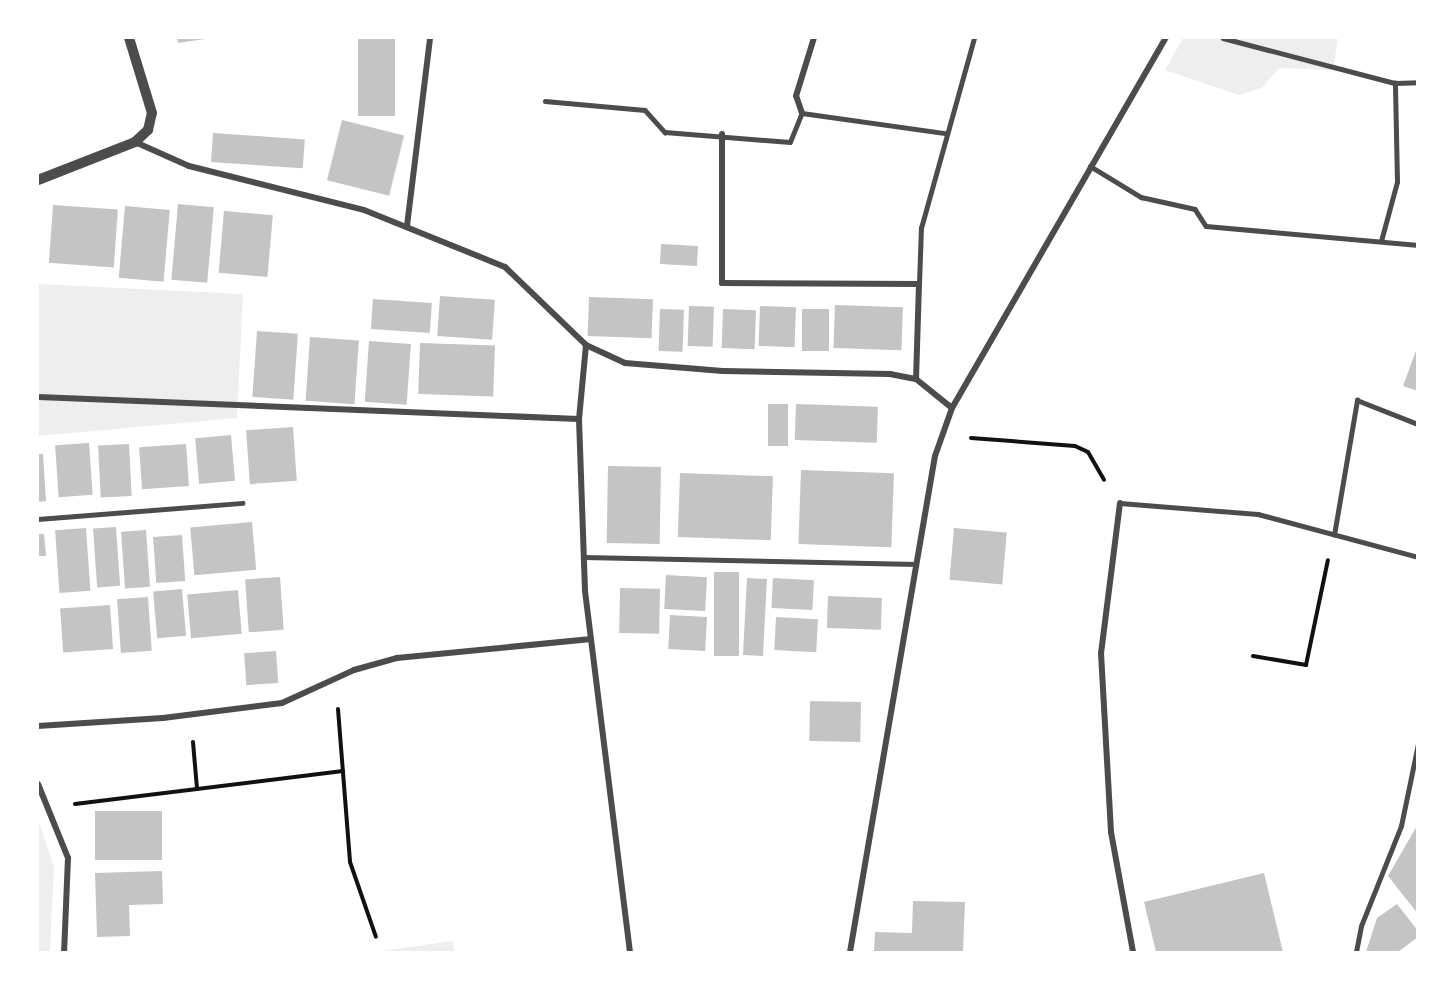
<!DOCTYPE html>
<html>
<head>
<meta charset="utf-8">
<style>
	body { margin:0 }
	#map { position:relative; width:1455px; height:990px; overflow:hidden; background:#fff; font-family:"Sofia Sans Condensed",sans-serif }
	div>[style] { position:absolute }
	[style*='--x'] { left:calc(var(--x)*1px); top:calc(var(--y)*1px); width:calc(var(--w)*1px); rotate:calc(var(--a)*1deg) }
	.green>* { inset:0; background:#eee }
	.building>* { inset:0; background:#c4c4c4; transform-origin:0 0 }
	.path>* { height:4px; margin:-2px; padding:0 2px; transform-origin:2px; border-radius:2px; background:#111 }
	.service>* { height:4.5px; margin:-2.25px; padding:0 2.25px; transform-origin:2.25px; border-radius:2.25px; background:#4c4c4c }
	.minor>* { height:6px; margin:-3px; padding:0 3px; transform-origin:3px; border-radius:3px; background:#4c4c4c }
	.tertiary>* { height:10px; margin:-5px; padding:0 5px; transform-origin:5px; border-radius:5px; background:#4c4c4c }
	span { translate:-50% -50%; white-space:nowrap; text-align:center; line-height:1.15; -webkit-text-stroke:6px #fff; paint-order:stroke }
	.frame { position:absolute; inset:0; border:39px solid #fff; pointer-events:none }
</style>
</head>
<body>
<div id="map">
	<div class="green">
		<div style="clip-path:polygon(1183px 38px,1338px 38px,1333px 70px,1279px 68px,1262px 88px,1239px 95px,1165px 70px)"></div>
		<div style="clip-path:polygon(38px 284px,243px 294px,237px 418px,38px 436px)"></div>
		<div style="clip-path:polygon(38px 820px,54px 867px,50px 952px,38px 952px)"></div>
		<div style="clip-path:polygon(453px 941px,454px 952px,373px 952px)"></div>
	</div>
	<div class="building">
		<div style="clip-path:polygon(177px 38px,205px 38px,205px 39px,178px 43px)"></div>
		<div style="left:358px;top:38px;width:37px;height:78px"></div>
		<div style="left:342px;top:120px;width:64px;height:62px;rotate:14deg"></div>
		<div style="left:213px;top:133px;width:92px;height:29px;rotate:4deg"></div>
		<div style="left:178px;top:204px;width:36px;height:76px;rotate:5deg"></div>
		<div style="left:53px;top:205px;width:65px;height:58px;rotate:4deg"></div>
		<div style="left:125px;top:206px;width:45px;height:72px;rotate:5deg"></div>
		<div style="left:224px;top:211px;width:49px;height:62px;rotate:5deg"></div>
		<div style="left:661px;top:244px;width:37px;height:20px;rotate:3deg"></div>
		<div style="left:440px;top:296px;width:55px;height:40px;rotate:4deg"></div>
		<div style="left:589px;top:297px;width:64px;height:39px;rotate:2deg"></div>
		<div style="left:373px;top:299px;width:59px;height:30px;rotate:4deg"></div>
		<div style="left:835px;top:305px;width:68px;height:43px;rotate:2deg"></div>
		<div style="left:689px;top:306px;width:25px;height:40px;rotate:2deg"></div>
		<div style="left:760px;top:306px;width:36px;height:40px;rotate:2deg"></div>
		<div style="left:660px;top:309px;width:24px;height:42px;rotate:2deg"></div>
		<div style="left:723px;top:309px;width:33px;height:39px;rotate:2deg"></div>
		<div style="left:802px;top:309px;width:27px;height:42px"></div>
		<div style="left:257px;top:331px;width:41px;height:66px;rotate:4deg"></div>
		<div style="left:310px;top:337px;width:49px;height:64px;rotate:4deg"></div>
		<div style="left:369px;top:341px;width:42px;height:61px;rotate:4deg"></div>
		<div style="left:420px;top:343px;width:75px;height:51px;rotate:2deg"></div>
		<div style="clip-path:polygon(1417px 348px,1418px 348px,1418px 391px,1403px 386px)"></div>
		<div style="left:768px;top:404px;width:20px;height:42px"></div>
		<div style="left:796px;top:404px;width:82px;height:36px;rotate:2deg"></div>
		<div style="left:293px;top:427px;width:54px;height:47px;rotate:86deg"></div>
		<div style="left:231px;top:435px;width:46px;height:36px;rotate:85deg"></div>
		<div style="left:89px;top:443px;width:52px;height:34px;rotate:86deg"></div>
		<div style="left:129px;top:444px;width:52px;height:31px;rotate:87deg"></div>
		<div style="left:186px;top:444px;width:42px;height:47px;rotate:86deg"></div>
		<div style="clip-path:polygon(38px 454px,43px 454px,46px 501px,38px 502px)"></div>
		<div style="left:608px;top:466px;width:53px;height:77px;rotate:1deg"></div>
		<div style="left:801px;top:470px;width:93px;height:74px;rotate:2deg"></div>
		<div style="left:680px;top:473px;width:93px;height:64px;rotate:2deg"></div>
		<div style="left:252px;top:522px;width:48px;height:62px;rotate:85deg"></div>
		<div style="left:116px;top:527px;width:59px;height:23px;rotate:86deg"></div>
		<div style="left:86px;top:528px;width:63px;height:31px;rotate:86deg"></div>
		<div style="left:954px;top:528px;width:53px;height:52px;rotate:5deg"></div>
		<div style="left:146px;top:530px;width:57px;height:25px;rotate:86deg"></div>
		<div style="clip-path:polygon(38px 534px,44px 534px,46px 556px,38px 556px)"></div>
		<div style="left:182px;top:535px;width:46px;height:29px;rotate:86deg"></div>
		<div style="left:714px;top:572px;width:25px;height:84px"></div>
		<div style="left:666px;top:575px;width:41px;height:34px;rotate:3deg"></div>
		<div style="left:280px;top:577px;width:53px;height:35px;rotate:86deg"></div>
		<div style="left:747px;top:578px;width:20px;height:77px;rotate:3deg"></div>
		<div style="left:773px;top:578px;width:41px;height:30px;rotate:3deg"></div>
		<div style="left:620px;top:588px;width:40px;height:45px;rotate:1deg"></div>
		<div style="left:182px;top:589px;width:47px;height:29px;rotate:85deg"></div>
		<div style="left:238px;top:590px;width:44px;height:51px;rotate:85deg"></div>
		<div style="left:828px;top:596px;width:54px;height:32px;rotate:2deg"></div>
		<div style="left:148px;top:597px;width:54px;height:31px;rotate:86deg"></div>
		<div style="left:110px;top:605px;width:44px;height:50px;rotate:86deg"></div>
		<div style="left:670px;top:615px;width:37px;height:34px;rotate:3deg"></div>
		<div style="left:776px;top:617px;width:42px;height:33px;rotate:3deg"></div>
		<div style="left:276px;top:651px;width:32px;height:32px;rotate:86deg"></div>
		<div style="left:810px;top:701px;width:51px;height:40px;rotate:1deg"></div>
		<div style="left:162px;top:811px;width:49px;height:67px;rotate:90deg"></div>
		<div style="clip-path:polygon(1418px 824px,1418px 914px,1388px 876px)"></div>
		<div style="clip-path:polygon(162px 871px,163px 904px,129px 905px,130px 936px,97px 937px,95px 873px)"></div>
		<div style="clip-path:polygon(1264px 873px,1283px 952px,1156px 952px,1144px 902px)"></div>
		<div style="clip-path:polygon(913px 901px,965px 902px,963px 952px,874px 952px,875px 932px,912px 933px)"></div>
		<div style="clip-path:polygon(1397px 904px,1418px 931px,1418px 937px,1398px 952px,1366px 952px,1377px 918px)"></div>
	</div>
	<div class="path">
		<div style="--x:971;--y:438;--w:104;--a:4.4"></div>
		<div style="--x:1075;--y:446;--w:14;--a:25"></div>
		<div style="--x:1088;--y:452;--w:32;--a:60"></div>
		<div style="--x:1253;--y:656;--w:54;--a:9.6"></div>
		<div style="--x:1306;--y:665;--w:107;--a:-78.2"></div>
		<div style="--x:338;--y:709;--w:153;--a:85.5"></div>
		<div style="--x:350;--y:862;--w:79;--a:70.9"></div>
		<div style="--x:193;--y:742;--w:47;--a:85.1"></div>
		<div style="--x:75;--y:804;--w:270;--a:-7"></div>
	</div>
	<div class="service">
		<div style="--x:1223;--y:38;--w:178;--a:14.7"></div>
		<div style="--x:1395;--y:83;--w:23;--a:-2"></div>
		<div style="--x:545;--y:101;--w:100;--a:5.1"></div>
		<div style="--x:645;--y:110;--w:30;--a:48"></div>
		<div style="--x:665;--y:132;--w:125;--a:4.6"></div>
		<div style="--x:790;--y:142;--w:31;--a:-68"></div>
		<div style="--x:802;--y:113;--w:144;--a:8"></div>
		<div style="--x:1090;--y:166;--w:60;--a:31.3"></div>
		<div style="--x:1141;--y:197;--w:55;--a:12.5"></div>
		<div style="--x:1195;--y:209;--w:20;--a:57"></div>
		<div style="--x:1206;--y:226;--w:213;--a:5.1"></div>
		<div style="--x:1381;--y:241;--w:61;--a:-74.8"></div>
		<div style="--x:1397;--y:182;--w:99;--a:-91.2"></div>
		<div style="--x:919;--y:284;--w:56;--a:-88"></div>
		<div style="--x:921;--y:228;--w:197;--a:-74.4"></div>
		<div style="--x:1120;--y:503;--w:138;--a:4.6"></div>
		<div style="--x:1258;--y:514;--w:166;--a:15"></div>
		<div style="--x:38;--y:519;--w:205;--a:-4.5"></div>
		<div style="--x:1334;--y:535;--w:137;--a:-80.3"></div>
		<div style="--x:1357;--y:400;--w:66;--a:21.5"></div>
		<div style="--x:584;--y:557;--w:332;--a:1.2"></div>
		<div style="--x:1356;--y:952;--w:26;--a:-79"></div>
		<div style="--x:1361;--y:926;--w:108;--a:-68.2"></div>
		<div style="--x:1401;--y:826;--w:84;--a:-78.3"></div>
	</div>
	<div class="minor">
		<div style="--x:802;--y:113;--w:18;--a:-109"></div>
		<div style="--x:796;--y:96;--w:61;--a:-72.8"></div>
		<div style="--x:722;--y:134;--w:149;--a:90"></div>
		<div style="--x:722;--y:283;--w:197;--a:0.3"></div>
		<div style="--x:919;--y:284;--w:95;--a:91.8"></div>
		<div style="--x:135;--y:142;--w:59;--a:24"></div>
		<div style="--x:189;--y:166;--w:180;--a:14.1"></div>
		<div style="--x:364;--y:210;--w:152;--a:22"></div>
		<div style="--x:505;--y:267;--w:112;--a:43.9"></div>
		<div style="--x:586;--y:345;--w:43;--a:24.8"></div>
		<div style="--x:625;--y:363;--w:98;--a:4.7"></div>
		<div style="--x:723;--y:371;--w:167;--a:1"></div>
		<div style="--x:890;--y:374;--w:26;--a:11"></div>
		<div style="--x:916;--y:379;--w:46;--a:38.9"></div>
		<div style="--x:407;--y:226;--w:189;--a:-83"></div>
		<div style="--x:586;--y:345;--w:74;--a:95.4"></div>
		<div style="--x:579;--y:419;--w:172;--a:88"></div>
		<div style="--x:585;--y:591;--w:364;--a:82.9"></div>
		<div style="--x:38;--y:397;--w:541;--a:2.33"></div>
		<div style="--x:1120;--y:503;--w:151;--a:97.2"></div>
		<div style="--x:1101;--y:653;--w:179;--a:86.8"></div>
		<div style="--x:1111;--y:832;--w:122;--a:79.6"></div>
		<div style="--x:38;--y:726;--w:125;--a:-3.7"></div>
		<div style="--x:163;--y:718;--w:120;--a:-7.2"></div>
		<div style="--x:282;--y:703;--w:79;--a:-24.6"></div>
		<div style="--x:354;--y:670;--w:45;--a:-15.6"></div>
		<div style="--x:397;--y:658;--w:195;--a:-5.6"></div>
		<div style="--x:38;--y:784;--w:80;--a:67.9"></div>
		<div style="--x:68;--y:858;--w:94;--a:92.4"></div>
		<div style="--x:850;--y:952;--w:503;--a:-80.28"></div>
		<div style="--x:935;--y:456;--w:51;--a:-70.5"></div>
		<div style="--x:952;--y:408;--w:427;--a:-60"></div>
	</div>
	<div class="tertiary">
		<div style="--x:38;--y:180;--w:104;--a:-21.4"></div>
		<div style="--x:135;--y:142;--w:18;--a:-43"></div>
		<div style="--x:148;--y:130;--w:17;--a:-77"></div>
		<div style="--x:152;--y:113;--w:78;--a:-107"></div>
	</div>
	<div class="frame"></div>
</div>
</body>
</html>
